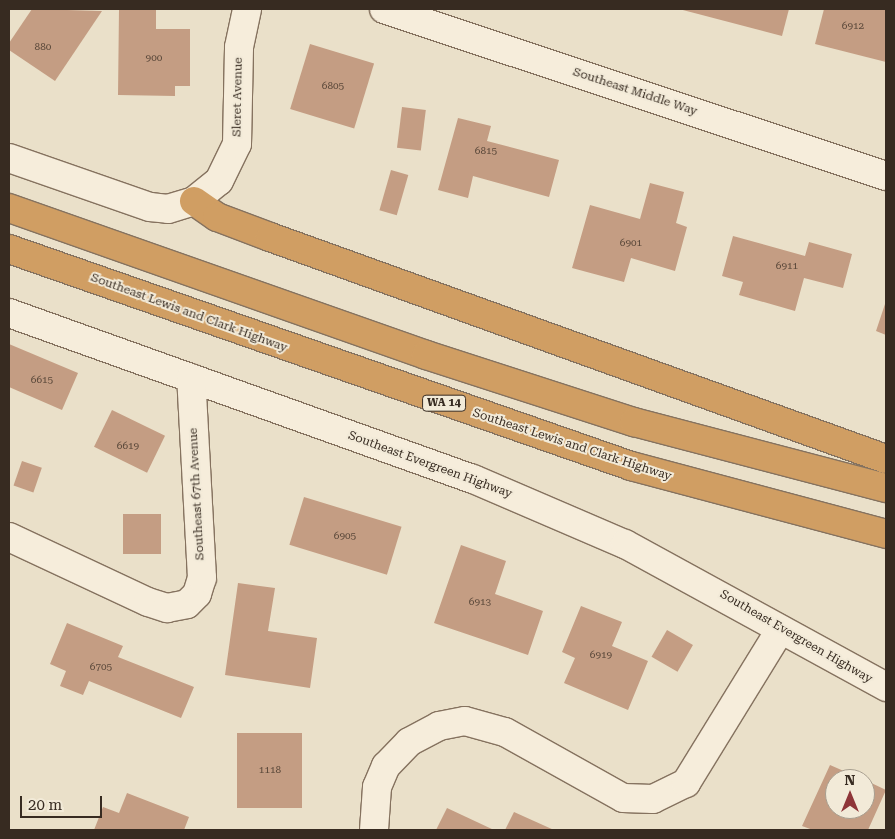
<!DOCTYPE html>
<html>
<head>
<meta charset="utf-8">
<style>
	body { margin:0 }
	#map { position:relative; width:895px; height:839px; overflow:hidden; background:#eae0c9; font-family:"Roboto Serif",serif }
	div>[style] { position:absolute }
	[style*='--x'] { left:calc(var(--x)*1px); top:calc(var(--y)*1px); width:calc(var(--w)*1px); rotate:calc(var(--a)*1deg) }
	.building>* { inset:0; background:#c49d83; transform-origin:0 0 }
	.roads { filter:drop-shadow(1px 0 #85725f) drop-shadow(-1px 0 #85725f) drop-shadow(0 1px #85725f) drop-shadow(0 -1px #85725f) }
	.minor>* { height:28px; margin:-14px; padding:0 14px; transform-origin:14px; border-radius:14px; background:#f6eddb }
	.highway>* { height:28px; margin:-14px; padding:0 14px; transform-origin:14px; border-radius:14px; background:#d09e63 }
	span { translate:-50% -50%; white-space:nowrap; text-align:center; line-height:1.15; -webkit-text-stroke:4px #f2ead8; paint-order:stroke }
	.number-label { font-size:10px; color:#5a483a }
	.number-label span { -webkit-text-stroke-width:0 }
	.shield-label span { padding:1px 4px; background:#f2ead8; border:1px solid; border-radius:4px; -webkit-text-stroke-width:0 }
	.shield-label { font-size:11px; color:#372b21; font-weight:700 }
	.street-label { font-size:12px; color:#372b21 }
	.frame { position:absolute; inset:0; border:10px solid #372b21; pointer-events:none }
	.north { position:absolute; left:825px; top:769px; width:50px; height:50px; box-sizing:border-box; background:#f2ead8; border:1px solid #a79e8f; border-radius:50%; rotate:0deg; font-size:14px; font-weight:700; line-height:20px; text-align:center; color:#372b21 }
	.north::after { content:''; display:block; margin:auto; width:18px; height:22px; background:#8e3538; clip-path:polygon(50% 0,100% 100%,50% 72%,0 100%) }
	.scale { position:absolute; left:20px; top:796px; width:82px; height:22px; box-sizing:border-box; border:2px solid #372b21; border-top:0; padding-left:6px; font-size:15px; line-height:18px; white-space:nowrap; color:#372b21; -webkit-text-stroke:4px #f2ead8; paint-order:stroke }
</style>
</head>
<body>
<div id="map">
	<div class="building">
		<div style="clip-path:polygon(32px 9px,102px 11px,55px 81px,9px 50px,9px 43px)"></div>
		<div style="clip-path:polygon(119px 9px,156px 9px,156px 29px,190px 29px,190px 86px,175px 86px,175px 96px,118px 95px)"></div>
		<div style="clip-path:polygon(679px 9px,789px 9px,782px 36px)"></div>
		<div style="clip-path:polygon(824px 9px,886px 9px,886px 62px,815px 44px)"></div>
		<div style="left:310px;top:44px;width:67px;height:68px;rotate:17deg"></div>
		<div style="left:402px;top:107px;width:24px;height:41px;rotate:7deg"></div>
		<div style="clip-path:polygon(458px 118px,491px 126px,487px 141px,559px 160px,549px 197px,473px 176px,468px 198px,438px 190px)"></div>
		<div style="left:391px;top:170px;width:18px;height:42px;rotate:16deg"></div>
		<div style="clip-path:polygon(650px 183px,684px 192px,676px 223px,687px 227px,675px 271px,631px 258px,624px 282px,572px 268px,590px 205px,640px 219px)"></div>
		<div style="clip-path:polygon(733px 236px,805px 256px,809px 242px,852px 254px,843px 288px,804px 278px,795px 311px,739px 295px,743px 282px,722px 276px)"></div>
		<div style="clip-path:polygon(886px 301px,886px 335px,876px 331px)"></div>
		<div style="clip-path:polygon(9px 344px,78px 373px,62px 410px,9px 387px)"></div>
		<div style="left:112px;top:410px;width:59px;height:41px;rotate:26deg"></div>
		<div style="left:22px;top:461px;width:21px;height:26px;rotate:19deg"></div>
		<div style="left:304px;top:497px;width:102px;height:50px;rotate:17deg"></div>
		<div style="left:123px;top:514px;width:38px;height:40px"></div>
		<div style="clip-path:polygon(461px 545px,506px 561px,495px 594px,543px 611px,528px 655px,434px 623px)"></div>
		<div style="clip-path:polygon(238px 583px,275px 588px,268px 631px,317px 638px,310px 688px,225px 675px)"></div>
		<div style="clip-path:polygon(581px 606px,622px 622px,612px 646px,648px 661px,628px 710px,564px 683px,575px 658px,562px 652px)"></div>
		<div style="clip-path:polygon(67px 623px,123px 646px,118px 657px,194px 687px,181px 718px,89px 681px,83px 695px,60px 686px,66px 671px,50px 664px)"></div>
		<div style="left:667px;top:630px;width:30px;height:31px;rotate:30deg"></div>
		<div style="left:237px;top:733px;width:65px;height:75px"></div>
		<div style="clip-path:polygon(830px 765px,862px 779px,835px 779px,835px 809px,865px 809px,865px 780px,886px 790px,868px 830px,813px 830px,802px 826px)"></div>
		<div style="clip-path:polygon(127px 793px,189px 817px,184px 830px,94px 830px,103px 807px,119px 813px)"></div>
		<div style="clip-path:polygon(447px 808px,494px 830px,436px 830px)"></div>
		<div style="clip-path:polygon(514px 812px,554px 830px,505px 830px)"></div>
	</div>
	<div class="roads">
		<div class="minor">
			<div style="--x:384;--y:9;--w:529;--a:18.4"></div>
			<div style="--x:9;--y:158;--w:149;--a:19.2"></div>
			<div style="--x:150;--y:207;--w:18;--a:6"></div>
			<div style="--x:168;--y:209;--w:27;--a:-17"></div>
			<div style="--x:194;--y:201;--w:32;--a:-39"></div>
			<div style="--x:219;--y:181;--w:41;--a:-64.1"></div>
			<div style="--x:237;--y:144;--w:97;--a:-88.8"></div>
			<div style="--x:239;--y:47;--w:39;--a:-78"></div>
			<div style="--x:9;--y:313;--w:493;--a:19.7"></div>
			<div style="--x:473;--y:479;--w:165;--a:23.2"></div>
			<div style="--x:625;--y:544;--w:298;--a:28.7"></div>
			<div style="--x:9;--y:537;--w:153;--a:25.1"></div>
			<div style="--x:148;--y:602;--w:20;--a:18"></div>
			<div style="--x:167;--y:608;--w:20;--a:-11"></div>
			<div style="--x:187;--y:604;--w:14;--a:-45"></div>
			<div style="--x:197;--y:594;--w:17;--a:-73"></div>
			<div style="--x:202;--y:578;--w:200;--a:-93.1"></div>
			<div style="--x:374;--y:830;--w:43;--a:-86"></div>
			<div style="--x:377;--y:787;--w:23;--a:-67"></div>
			<div style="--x:386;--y:766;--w:33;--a:-46"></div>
			<div style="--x:409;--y:742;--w:34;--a:-28"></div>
			<div style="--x:439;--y:726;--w:26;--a:-11"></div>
			<div style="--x:465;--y:721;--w:41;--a:15.4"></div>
			<div style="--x:505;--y:732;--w:135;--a:29.2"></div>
			<div style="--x:623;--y:798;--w:30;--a:2"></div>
			<div style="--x:653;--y:799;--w:37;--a:-26"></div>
			<div style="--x:686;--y:783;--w:180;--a:-58.4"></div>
		</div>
		<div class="highway">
			<div style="--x:194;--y:201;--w:28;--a:35"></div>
			<div style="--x:217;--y:217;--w:57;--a:20.7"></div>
			<div style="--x:270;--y:237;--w:655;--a:19.82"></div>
			<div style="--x:9;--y:208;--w:442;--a:19.4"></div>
			<div style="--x:426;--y:355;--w:219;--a:17.9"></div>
			<div style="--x:634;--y:422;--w:260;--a:14.7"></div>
			<div style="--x:9;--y:249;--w:659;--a:19.23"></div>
			<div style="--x:631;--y:466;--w:264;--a:14.9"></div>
		</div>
	</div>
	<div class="number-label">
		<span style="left:853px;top:26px">6912</span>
		<span style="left:43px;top:47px">880</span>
		<span style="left:154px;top:58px">900</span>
		<span style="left:333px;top:86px">6805</span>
		<span style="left:486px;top:151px">6815</span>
		<span style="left:631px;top:243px">6901</span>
		<span style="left:787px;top:266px">6911</span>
		<span style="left:42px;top:380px">6615</span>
		<span style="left:128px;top:446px">6619</span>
		<span style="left:345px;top:536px">6905</span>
		<span style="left:480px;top:602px">6913</span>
		<span style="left:601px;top:655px">6919</span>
		<span style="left:101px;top:667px">6705</span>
		<span style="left:270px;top:770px">1118</span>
	</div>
	<div class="shield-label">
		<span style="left:444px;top:403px">WA 14</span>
	</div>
	<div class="street-label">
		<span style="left:635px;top:92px;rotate:18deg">Southeast Middle Way</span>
		<span style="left:238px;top:97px;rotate:-89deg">Sleret Avenue</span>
		<span style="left:189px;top:313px;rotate:20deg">Southeast Lewis and Clark Highway</span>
		<span style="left:572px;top:445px;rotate:18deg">Southeast Lewis and Clark Highway</span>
		<span style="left:430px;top:465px;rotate:20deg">Southeast Evergreen Highway</span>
		<span style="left:197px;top:494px;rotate:-93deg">Southeast 67th Avenue</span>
		<span style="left:796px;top:637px;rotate:30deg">Southeast Evergreen Highway</span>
	</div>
	<div class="frame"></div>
	<div class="north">N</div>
	<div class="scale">20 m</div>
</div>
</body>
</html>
